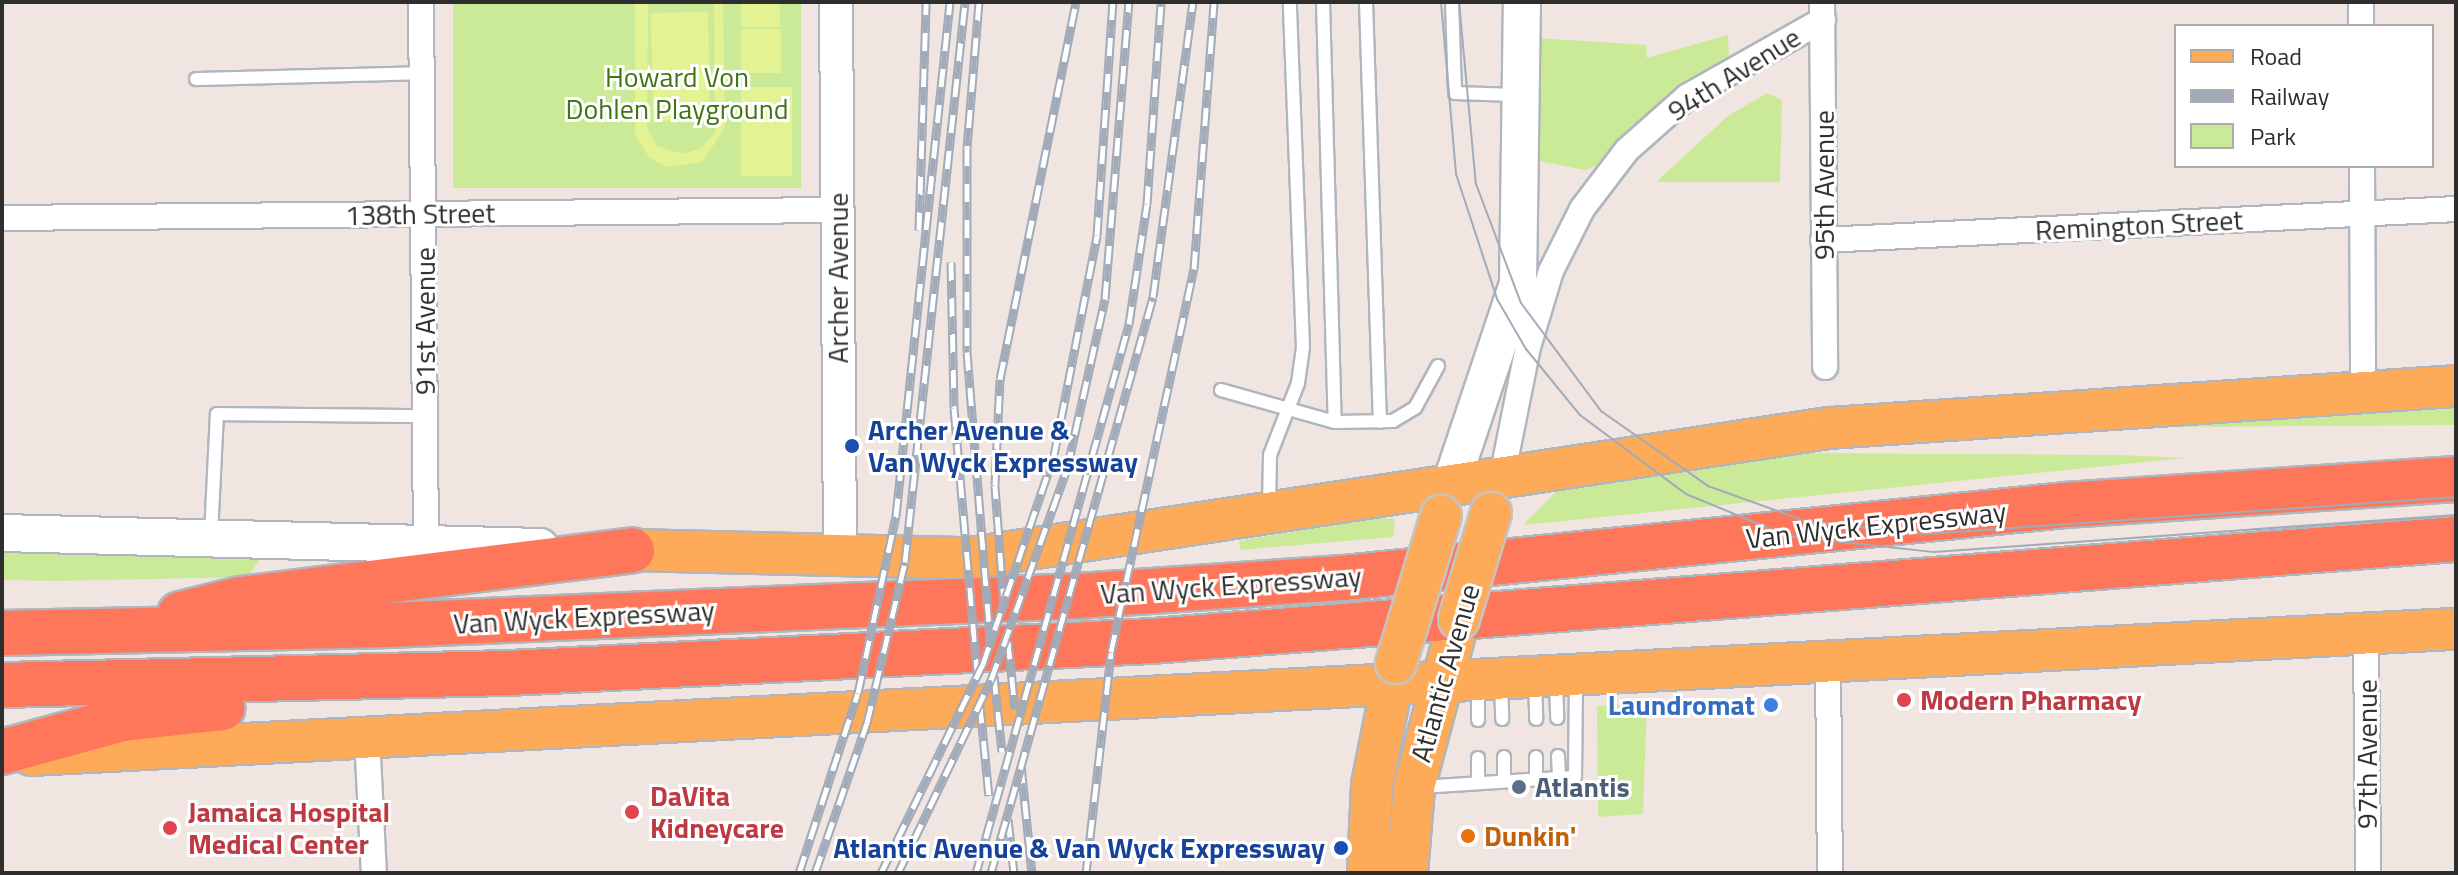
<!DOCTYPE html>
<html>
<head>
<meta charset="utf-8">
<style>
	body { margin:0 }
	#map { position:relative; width:2458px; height:875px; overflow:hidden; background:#f0e5e0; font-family:"Titillium Web",sans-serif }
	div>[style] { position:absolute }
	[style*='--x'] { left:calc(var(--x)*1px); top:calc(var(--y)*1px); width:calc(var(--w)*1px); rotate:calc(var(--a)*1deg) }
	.green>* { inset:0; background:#caea98; transform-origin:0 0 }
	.pitch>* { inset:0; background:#e3f293; transform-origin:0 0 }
	.roads { filter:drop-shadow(2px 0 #afb6be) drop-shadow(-2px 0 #afb6be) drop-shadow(0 2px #afb6be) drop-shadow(0 -2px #afb6be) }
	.service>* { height:12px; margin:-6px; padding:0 6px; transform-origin:6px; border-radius:6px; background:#fff }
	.minor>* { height:24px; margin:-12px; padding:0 12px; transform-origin:12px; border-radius:12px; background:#fff }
	.tertiary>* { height:32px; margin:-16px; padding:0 16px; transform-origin:16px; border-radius:16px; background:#fff }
	.secondary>* { height:36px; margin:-18px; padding:0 18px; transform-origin:18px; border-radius:18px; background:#fff }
	.primary>* { height:40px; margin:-20px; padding:0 20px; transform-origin:20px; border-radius:20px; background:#fdab58 }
	.motorway>* { height:44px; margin:-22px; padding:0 22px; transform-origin:22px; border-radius:22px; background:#ff775b }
	.tram>* { height:2px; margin:-1px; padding:0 1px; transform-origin:1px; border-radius:1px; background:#a1abb9 }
	.rail>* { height:9px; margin-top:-4.5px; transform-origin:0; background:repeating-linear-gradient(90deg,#fff 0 18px,#a1abb9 0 36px); box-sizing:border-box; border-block:2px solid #a1abb9 }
	.bridges { filter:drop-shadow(2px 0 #c4c4c4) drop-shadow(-2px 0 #c4c4c4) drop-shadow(0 2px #c4c4c4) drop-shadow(0 -2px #c4c4c4) }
	.primary-bridge>* { height:40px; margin:-20px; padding:0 20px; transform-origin:20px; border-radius:20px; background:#fdab58 }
	.dots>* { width:22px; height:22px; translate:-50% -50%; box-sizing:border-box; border:4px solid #fff; border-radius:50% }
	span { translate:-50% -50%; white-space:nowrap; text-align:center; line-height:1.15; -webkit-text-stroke:6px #fff; paint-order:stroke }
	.street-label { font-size:28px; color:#2e2e2e }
	.park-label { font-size:28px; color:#417415 }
	.transit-label { font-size:28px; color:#164399; font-weight:700 }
	.left { translate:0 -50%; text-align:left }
	.right { translate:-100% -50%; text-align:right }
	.health-label { font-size:28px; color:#be3a42; font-weight:700 }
	.shop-label { font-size:28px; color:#366cbe; font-weight:700 }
	.service-label { font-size:28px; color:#4e5e75; font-weight:700 }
	.food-label { font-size:28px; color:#c56008; font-weight:700 }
	.frame { position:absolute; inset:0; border:4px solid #2e2e2e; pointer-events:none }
	.legend { position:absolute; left:2174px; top:24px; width:260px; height:144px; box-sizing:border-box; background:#fff; border:2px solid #ababab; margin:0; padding:10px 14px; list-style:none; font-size:24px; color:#2e2e2e }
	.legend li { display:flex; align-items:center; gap:16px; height:40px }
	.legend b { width:40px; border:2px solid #ababab }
</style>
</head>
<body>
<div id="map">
	<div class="green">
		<div style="left:453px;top:2px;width:348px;height:186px"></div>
		<div style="clip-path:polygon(1728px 35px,1729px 58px,1631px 129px,1601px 164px,1585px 170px,1539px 161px,1537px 38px,1646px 45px,1647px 58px)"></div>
		<div style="clip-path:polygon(1767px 93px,1782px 100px,1780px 182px,1656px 182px,1728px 116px)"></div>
		<div style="clip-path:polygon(2456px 406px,2456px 425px,2030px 428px)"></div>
		<div style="clip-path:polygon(1797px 453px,2119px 455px,2185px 458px,1523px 525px,1557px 491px,1626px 474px)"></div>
		<div style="clip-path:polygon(1373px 518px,1395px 519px,1393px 537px,1240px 550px,1239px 541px)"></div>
		<div style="clip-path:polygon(2px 551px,262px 556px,248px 577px,54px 581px,2px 580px)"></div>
		<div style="clip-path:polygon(1647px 703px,1643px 814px,1598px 817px,1597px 706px)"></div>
	</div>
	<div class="pitch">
		<div style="clip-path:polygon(635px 2px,648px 2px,647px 128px,657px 146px,682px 154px,700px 149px,715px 133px,714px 2px,723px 2px,725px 128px,702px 162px,667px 167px,649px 157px,635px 134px)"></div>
		<div style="left:741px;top:2px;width:39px;height:25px"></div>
		<div style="left:708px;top:12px;width:108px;height:57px;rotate:89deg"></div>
		<div style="left:741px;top:29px;width:40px;height:44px"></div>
		<div style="left:792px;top:87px;width:89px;height:51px;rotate:90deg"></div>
	</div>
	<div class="roads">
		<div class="service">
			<div style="--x:1323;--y:2;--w:420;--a:88.4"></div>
			<div style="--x:1366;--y:2;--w:420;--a:88.1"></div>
			<div style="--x:1452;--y:2;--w:91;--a:88.1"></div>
			<div style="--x:1455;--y:93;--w:61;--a:1.9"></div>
			<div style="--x:196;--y:79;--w:226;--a:-1.5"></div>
			<div style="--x:1221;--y:390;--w:118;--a:15.7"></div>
			<div style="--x:1335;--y:422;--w:58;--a:-1"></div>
			<div style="--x:1393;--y:421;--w:26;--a:-31"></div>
			<div style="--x:1415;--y:408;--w:48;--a:-61.3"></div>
			<div style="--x:1269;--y:508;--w:53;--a:-88.9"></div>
			<div style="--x:1270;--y:455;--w:77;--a:-68.7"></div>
			<div style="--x:1298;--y:383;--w:36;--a:-82"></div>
			<div style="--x:1303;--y:347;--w:345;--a:-92.2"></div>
			<div style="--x:211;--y:535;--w:121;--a:-87.2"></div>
			<div style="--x:217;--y:414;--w:208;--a:0.6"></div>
			<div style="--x:1535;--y:682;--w:37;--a:88"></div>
			<div style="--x:1556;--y:682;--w:36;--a:88"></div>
			<div style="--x:1501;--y:683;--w:36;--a:88"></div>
			<div style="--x:1478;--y:687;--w:33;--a:90"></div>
			<div style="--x:1558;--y:756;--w:22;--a:87"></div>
			<div style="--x:1504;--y:757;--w:24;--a:90"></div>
			<div style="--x:1536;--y:757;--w:22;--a:90"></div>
			<div style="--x:1478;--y:782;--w:24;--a:-90"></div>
			<div style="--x:1421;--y:787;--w:154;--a:-3.7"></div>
			<div style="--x:1575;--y:777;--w:95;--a:-89.4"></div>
		</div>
		<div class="minor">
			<div style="--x:421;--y:2;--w:541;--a:89.47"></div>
			<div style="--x:1822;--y:2;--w:365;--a:89.5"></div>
			<div style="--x:2361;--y:2;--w:24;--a:90"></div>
			<div style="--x:2362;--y:166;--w:225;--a:89.7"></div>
			<div style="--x:2;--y:218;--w:836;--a:-0.55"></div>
			<div style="--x:1823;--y:240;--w:634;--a:-2.8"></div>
			<div style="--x:1502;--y:477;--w:133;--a:-78.7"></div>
			<div style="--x:1528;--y:347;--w:79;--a:-73.2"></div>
			<div style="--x:1551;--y:271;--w:69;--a:-63.4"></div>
			<div style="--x:1582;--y:209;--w:74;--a:-52.7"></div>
			<div style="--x:1627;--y:150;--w:81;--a:-41.5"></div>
			<div style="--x:1688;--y:96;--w:155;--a:-29.4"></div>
			<div style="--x:2366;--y:634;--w:239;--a:89.5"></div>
			<div style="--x:1828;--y:658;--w:215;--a:89.5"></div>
			<div style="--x:367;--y:737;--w:136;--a:87.1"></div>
		</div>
		<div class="tertiary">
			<div style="--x:836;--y:2;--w:552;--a:89.58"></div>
		</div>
		<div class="secondary">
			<div style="--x:1450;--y:487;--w:214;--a:-71.5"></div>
			<div style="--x:1518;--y:284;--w:282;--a:-89.2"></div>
			<div style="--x:2;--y:533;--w:538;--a:1.49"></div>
		</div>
		<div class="primary">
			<div style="--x:632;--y:550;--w:338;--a:1.4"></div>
			<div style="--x:970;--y:558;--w:869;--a:-8.61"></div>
			<div style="--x:1829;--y:428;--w:628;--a:-3.83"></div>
			<div style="--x:32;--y:755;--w:2427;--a:-2.98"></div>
			<div style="--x:1368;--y:873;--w:88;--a:-87.4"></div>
			<div style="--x:1372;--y:785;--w:123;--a:-78.8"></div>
			<div style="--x:1407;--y:873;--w:86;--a:-85.3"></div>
			<div style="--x:1414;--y:787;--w:174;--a:-75"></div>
		</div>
		<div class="motorway">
			<div style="--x:180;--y:614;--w:63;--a:-13.8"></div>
			<div style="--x:241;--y:599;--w:394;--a:-7.1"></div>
			<div style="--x:2;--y:633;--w:387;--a:-1.2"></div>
			<div style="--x:389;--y:625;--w:690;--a:-2.41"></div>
			<div style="--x:1078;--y:596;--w:266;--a:-3.9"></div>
			<div style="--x:1343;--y:578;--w:726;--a:-5.77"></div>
			<div style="--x:2065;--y:505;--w:392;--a:-3.8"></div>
			<div style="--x:2;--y:685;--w:507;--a:-1.36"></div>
			<div style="--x:509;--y:673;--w:644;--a:-2.85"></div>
			<div style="--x:1152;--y:641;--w:1308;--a:-4.47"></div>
			<div style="--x:2;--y:752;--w:125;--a:-15.3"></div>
			<div style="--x:123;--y:719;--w:100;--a:-6.3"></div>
		</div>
	</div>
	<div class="tram">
		<div style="--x:1441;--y:2;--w:173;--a:85"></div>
		<div style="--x:1456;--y:174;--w:132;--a:71.8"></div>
		<div style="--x:1497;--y:299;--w:58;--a:59.9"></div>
		<div style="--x:1526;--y:349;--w:85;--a:50.7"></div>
		<div style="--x:1580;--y:415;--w:132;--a:36.7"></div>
		<div style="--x:1686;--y:494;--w:110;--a:22.4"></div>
		<div style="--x:1788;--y:536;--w:147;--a:6.3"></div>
		<div style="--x:1934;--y:552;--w:523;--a:-4.05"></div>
		<div style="--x:1459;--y:2;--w:183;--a:84.7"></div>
		<div style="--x:1476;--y:184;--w:127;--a:69.3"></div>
		<div style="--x:1521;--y:303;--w:134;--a:53.5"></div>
		<div style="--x:1601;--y:411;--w:131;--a:35"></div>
		<div style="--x:1708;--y:486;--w:103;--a:19.8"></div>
		<div style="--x:1805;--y:521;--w:122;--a:6.1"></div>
		<div style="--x:1926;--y:534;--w:531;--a:-3.99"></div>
	</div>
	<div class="rail">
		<div style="--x:979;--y:2;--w:146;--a:94.7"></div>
		<div style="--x:967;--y:148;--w:204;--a:90"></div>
		<div style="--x:967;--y:352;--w:289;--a:85.4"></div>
		<div style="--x:919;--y:230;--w:228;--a:-88.2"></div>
		<div style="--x:951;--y:262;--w:146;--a:88.8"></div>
		<div style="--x:954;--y:408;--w:266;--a:85"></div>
		<div style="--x:1004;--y:606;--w:121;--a:-94.3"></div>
		<div style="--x:995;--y:485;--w:106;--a:-87.3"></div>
		<div style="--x:1000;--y:379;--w:385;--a:-78.6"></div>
		<div style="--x:1008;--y:641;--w:68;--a:84.1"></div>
		<div style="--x:994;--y:676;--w:76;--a:84"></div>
		<div style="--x:980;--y:705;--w:91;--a:84.4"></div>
		<div style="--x:1021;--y:765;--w:109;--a:84.2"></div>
		<div style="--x:1008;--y:819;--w:54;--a:83.7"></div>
		<div style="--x:799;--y:873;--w:189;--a:-71.9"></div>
		<div style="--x:858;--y:693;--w:181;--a:-77.9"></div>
		<div style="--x:896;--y:516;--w:517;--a:-84"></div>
		<div style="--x:815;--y:873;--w:159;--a:-70.9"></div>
		<div style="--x:867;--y:723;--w:165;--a:-76.7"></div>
		<div style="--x:905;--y:562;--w:563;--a:-83.88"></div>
		<div style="--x:881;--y:873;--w:233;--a:-64"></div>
		<div style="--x:983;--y:664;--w:221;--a:-71.2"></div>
		<div style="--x:1054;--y:455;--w:224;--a:-78.9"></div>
		<div style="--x:1097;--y:235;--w:234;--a:-86.1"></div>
		<div style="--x:898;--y:873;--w:214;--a:-64.3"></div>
		<div style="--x:991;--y:680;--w:224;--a:-70.2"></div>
		<div style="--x:1067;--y:469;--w:174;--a:-77.4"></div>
		<div style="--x:1105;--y:299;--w:298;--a:-85.4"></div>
		<div style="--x:976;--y:873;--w:570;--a:-74.43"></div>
		<div style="--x:1129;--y:324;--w:121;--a:-81.5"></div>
		<div style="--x:1147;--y:204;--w:202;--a:-86"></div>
		<div style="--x:991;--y:873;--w:598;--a:-74.29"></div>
		<div style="--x:1153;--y:297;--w:298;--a:-82.3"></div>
		<div style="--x:1086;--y:873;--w:222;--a:-83.5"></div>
		<div style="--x:1111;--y:652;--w:392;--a:-77.8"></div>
		<div style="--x:1194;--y:269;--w:268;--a:-85.7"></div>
	</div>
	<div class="bridges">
		<div class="primary-bridge">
			<div style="--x:1459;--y:619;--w:111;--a:-73.2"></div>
			<div style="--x:1396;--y:663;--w:154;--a:-73"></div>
		</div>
	</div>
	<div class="dots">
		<div style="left:852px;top:446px;background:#1a4fb4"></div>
		<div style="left:1904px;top:700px;background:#e0444e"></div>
		<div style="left:1771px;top:705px;background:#3f7fe0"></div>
		<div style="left:1519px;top:787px;background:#5c6f8a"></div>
		<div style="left:632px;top:812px;background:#e0444e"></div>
		<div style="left:170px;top:828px;background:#e0444e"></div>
		<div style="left:1468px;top:836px;background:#e8710a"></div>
		<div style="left:1341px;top:848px;background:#1a4fb4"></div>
	</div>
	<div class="street-label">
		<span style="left:1734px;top:74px;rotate:-32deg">94th Avenue</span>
		<span style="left:1824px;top:185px;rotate:-90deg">95th Avenue</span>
		<span style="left:420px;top:214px;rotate:-1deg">138th Street</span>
		<span style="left:2139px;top:225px;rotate:-3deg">Remington Street</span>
		<span style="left:838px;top:278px;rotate:-90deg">Archer Avenue</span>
		<span style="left:425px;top:321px;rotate:-90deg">91st Avenue</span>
		<span style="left:1876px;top:525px;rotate:-6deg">Van Wyck Expressway</span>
		<span style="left:1231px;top:585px;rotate:-4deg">Van Wyck Expressway</span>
		<span style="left:584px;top:617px;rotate:-3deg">Van Wyck Expressway</span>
		<span style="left:1445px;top:673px;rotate:-74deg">Atlantic Avenue</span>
		<span style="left:2367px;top:754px;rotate:-90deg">97th Avenue</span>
	</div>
	<div class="park-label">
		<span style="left:677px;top:93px">Howard Von<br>Dohlen Playground</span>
	</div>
	<div class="transit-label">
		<span class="left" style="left:868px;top:446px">Archer Avenue &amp;<br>Van Wyck Expressway</span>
		<span class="right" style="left:1325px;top:848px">Atlantic Avenue &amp; Van Wyck Expressway</span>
	</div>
	<div class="health-label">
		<span class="left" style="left:1920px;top:700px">Modern Pharmacy</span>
		<span class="left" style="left:650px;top:812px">DaVita<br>Kidneycare</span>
		<span class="left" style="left:188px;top:828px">Jamaica Hospital<br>Medical Center</span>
	</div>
	<div class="shop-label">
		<span class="right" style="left:1755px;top:705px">Laundromat</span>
	</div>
	<div class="service-label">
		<span class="left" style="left:1535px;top:787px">Atlantis</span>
	</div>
	<div class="food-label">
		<span class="left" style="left:1484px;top:836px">Dunkin'</span>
	</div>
	<div class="frame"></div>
	<ul class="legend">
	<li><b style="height:10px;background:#fdab58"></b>Road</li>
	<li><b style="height:10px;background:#a1abb9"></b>Railway</li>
	<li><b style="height:22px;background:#caea98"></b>Park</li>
	</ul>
</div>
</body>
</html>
